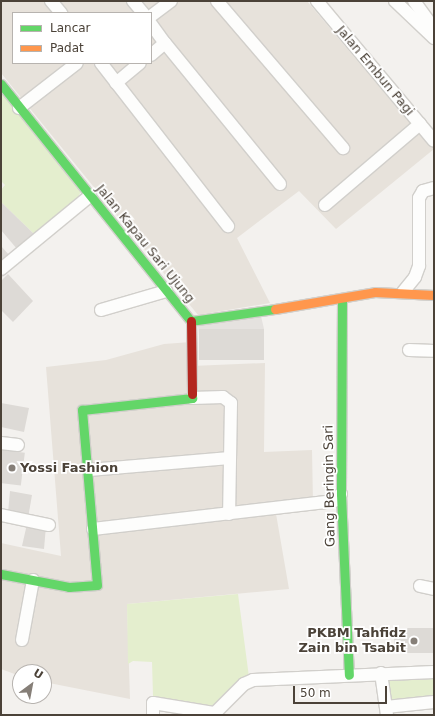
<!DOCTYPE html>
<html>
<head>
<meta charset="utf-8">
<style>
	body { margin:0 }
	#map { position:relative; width:435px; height:716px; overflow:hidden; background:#f3f1ee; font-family:"DejaVu Sans",sans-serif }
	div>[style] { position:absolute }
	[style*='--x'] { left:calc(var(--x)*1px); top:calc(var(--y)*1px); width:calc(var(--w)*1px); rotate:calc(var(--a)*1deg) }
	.residential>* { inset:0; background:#e7e2db }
	.green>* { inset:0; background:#e4eece; transform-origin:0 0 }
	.parking>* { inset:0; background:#e5e2df }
	.building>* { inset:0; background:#dddad6; transform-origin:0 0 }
	.roads { filter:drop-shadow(1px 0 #d1cfcb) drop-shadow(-1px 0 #d1cfcb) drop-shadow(0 1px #d1cfcb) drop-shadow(0 -1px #d1cfcb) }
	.street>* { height:12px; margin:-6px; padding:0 6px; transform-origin:6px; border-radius:6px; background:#fdfdfc }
	.fast>* { height:9px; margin:-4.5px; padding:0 4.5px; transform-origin:4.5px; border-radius:4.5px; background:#63d668 }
	.slow>* { height:9px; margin:-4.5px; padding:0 4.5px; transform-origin:4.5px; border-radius:4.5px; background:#ff974d }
	.jam>* { height:9px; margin:-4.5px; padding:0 4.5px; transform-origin:4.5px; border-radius:4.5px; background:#b3261e }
	.dots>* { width:11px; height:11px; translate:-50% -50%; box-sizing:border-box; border:2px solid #fff; border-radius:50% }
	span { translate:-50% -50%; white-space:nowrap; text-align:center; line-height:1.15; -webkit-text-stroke:3.5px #fff; paint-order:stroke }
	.street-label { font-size:13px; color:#4b4238 }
	.poi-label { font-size:13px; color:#4b4238; font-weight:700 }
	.left { translate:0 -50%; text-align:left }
	.right { translate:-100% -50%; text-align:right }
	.frame { position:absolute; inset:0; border:2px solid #4b4238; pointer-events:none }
	.legend { position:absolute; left:12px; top:12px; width:140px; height:52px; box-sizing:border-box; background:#fff; border:1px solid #b7b3af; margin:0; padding:5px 7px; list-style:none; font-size:12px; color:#4b4238 }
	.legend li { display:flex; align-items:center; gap:8px; height:20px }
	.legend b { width:20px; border:1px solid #b7b3af }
	.north { position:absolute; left:12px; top:664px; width:40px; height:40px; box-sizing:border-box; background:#fff; border:1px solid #b7b3af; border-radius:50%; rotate:32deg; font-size:11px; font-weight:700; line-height:16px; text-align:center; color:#4b4238 }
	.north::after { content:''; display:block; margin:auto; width:14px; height:18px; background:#867f78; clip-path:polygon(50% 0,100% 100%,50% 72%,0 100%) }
	.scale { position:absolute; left:293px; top:686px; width:94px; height:18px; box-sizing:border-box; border:2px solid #4b4238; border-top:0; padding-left:5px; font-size:12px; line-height:14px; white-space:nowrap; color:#4b4238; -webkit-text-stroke:3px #fff; paint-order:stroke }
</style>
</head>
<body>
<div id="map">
	<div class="residential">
		<div style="clip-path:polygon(evenodd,1px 1px,307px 1px,398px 109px,401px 107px,434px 144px,434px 149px,336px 229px,299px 191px,237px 238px,270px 303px,198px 315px,1px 73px,1px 1px,13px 13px,151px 13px,151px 63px,13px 63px,13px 13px)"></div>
		<div style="clip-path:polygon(191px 342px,192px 366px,265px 363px,264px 452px,312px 450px,313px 503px,275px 508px,289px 589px,127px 604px,130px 699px,44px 682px,44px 672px,20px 672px,20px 676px,1px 669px,1px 543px,61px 556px,46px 367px,106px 360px,164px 344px)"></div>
	</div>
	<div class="green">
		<div style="clip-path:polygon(1px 90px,82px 189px,75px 204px,34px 234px,1px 202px,1px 190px,5px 185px,1px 181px)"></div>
		<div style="clip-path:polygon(238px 594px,249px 677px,218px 708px,153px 696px,152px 662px,133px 661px,128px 664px,127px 604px)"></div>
		<div style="left:433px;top:675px;width:23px;height:45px;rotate:88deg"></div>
	</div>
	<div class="parking">
		<div style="clip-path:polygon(261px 316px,264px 329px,199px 336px,198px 325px)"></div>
	</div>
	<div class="building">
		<div style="clip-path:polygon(1px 202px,34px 234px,17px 249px,1px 230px)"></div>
		<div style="clip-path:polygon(1px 246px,10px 256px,1px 264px)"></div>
		<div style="clip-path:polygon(8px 274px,33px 301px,13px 322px,1px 310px,1px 281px)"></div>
		<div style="left:264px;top:329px;width:31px;height:65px;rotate:90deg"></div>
		<div style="clip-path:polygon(1px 403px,29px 408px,24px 432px,1px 427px)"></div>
		<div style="left:2px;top:450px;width:23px;height:33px;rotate:7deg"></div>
		<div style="clip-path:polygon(10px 491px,32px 495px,28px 518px,8px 513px)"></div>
		<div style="clip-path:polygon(27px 524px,46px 526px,44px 549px,22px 546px)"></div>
		<div style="left:434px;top:628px;width:25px;height:40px;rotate:90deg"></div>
	</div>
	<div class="roads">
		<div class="street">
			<div style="--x:51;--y:1;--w:16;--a:50"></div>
			<div style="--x:133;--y:1;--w:16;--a:50"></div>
			<div style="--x:217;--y:1;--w:194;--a:49.4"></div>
			<div style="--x:317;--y:1;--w:182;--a:50.1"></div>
			<div style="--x:395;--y:1;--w:54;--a:43.5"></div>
			<div style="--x:414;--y:1;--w:34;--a:54"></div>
			<div style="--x:151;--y:16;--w:25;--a:-37"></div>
			<div style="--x:151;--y:24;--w:24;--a:54"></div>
			<div style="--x:151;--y:55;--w:18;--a:-41"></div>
			<div style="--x:165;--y:43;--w:182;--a:50.8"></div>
			<div style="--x:101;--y:63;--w:207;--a:52.1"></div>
			<div style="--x:116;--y:83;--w:31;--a:-40"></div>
			<div style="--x:19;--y:108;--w:73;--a:-37.8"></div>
			<div style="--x:325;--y:205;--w:125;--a:-40.5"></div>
			<div style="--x:1;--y:269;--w:115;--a:-39.4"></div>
			<div style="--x:403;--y:292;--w:19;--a:-51"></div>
			<div style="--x:415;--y:277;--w:12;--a:-70"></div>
			<div style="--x:419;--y:266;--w:68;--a:-90"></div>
			<div style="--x:419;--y:198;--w:8;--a:-60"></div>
			<div style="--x:423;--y:191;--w:11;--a:-15"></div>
			<div style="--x:101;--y:310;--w:68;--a:-16.3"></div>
			<div style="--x:409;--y:350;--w:25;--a:2"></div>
			<div style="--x:192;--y:398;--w:31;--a:-2"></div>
			<div style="--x:223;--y:397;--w:10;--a:37"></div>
			<div style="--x:231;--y:403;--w:111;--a:91"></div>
			<div style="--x:1;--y:443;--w:17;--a:7"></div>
			<div style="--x:89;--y:470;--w:141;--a:-4.9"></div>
			<div style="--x:1;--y:515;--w:49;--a:11.8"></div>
			<div style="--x:93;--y:529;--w:243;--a:-6.6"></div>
			<div style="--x:334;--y:501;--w:10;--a:-45"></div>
			<div style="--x:420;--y:586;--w:14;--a:12"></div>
			<div style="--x:22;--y:640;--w:61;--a:-79.6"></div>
			<div style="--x:381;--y:673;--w:42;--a:81.9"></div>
			<div style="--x:386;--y:707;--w:48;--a:-5.9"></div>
			<div style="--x:153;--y:715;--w:12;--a:-90"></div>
			<div style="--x:153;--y:703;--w:63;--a:9.2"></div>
			<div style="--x:215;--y:713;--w:41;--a:-45"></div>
			<div style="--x:244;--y:684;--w:10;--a:-24"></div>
			<div style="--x:253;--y:680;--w:181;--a:-2.5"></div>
		</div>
		<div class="fast">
			<div style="--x:1;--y:84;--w:304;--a:51.3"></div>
			<div style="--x:191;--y:321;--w:85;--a:-8.1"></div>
			<div style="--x:342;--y:298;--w:196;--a:90.3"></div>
			<div style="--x:341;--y:494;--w:181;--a:87.5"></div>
			<div style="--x:1;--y:574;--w:69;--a:10.8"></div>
			<div style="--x:69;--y:587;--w:28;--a:-4"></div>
			<div style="--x:97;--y:585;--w:176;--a:-94.9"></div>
			<div style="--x:82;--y:410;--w:111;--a:-6.2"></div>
			<div style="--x:192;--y:398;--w:4;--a:-90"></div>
		</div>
		<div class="slow">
			<div style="--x:275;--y:309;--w:101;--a:-9.6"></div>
			<div style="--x:375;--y:292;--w:59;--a:2.9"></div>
		</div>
		<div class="jam">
			<div style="--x:191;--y:321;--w:73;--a:89.2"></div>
		</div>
	</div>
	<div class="dots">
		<div style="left:12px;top:468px;background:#867f78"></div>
		<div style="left:414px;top:641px;background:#867f78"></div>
	</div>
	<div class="street-label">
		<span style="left:375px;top:71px;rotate:50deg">Jalan Embun Pagi</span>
		<span style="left:145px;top:244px;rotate:51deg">Jalan Kapau Sari Ujung</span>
		<span style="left:330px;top:486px;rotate:-91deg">Gang Beringin Sari</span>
	</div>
	<div class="poi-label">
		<span class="left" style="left:20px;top:468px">Yossi Fashion</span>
		<span class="right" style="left:406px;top:641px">PKBM Tahfidz<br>Zain bin Tsabit</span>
	</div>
	<div class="frame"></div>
	<ul class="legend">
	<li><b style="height:5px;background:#63d668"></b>Lancar</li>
	<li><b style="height:5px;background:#ff974d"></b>Padat</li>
	</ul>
	<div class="north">U</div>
	<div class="scale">50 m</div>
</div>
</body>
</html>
